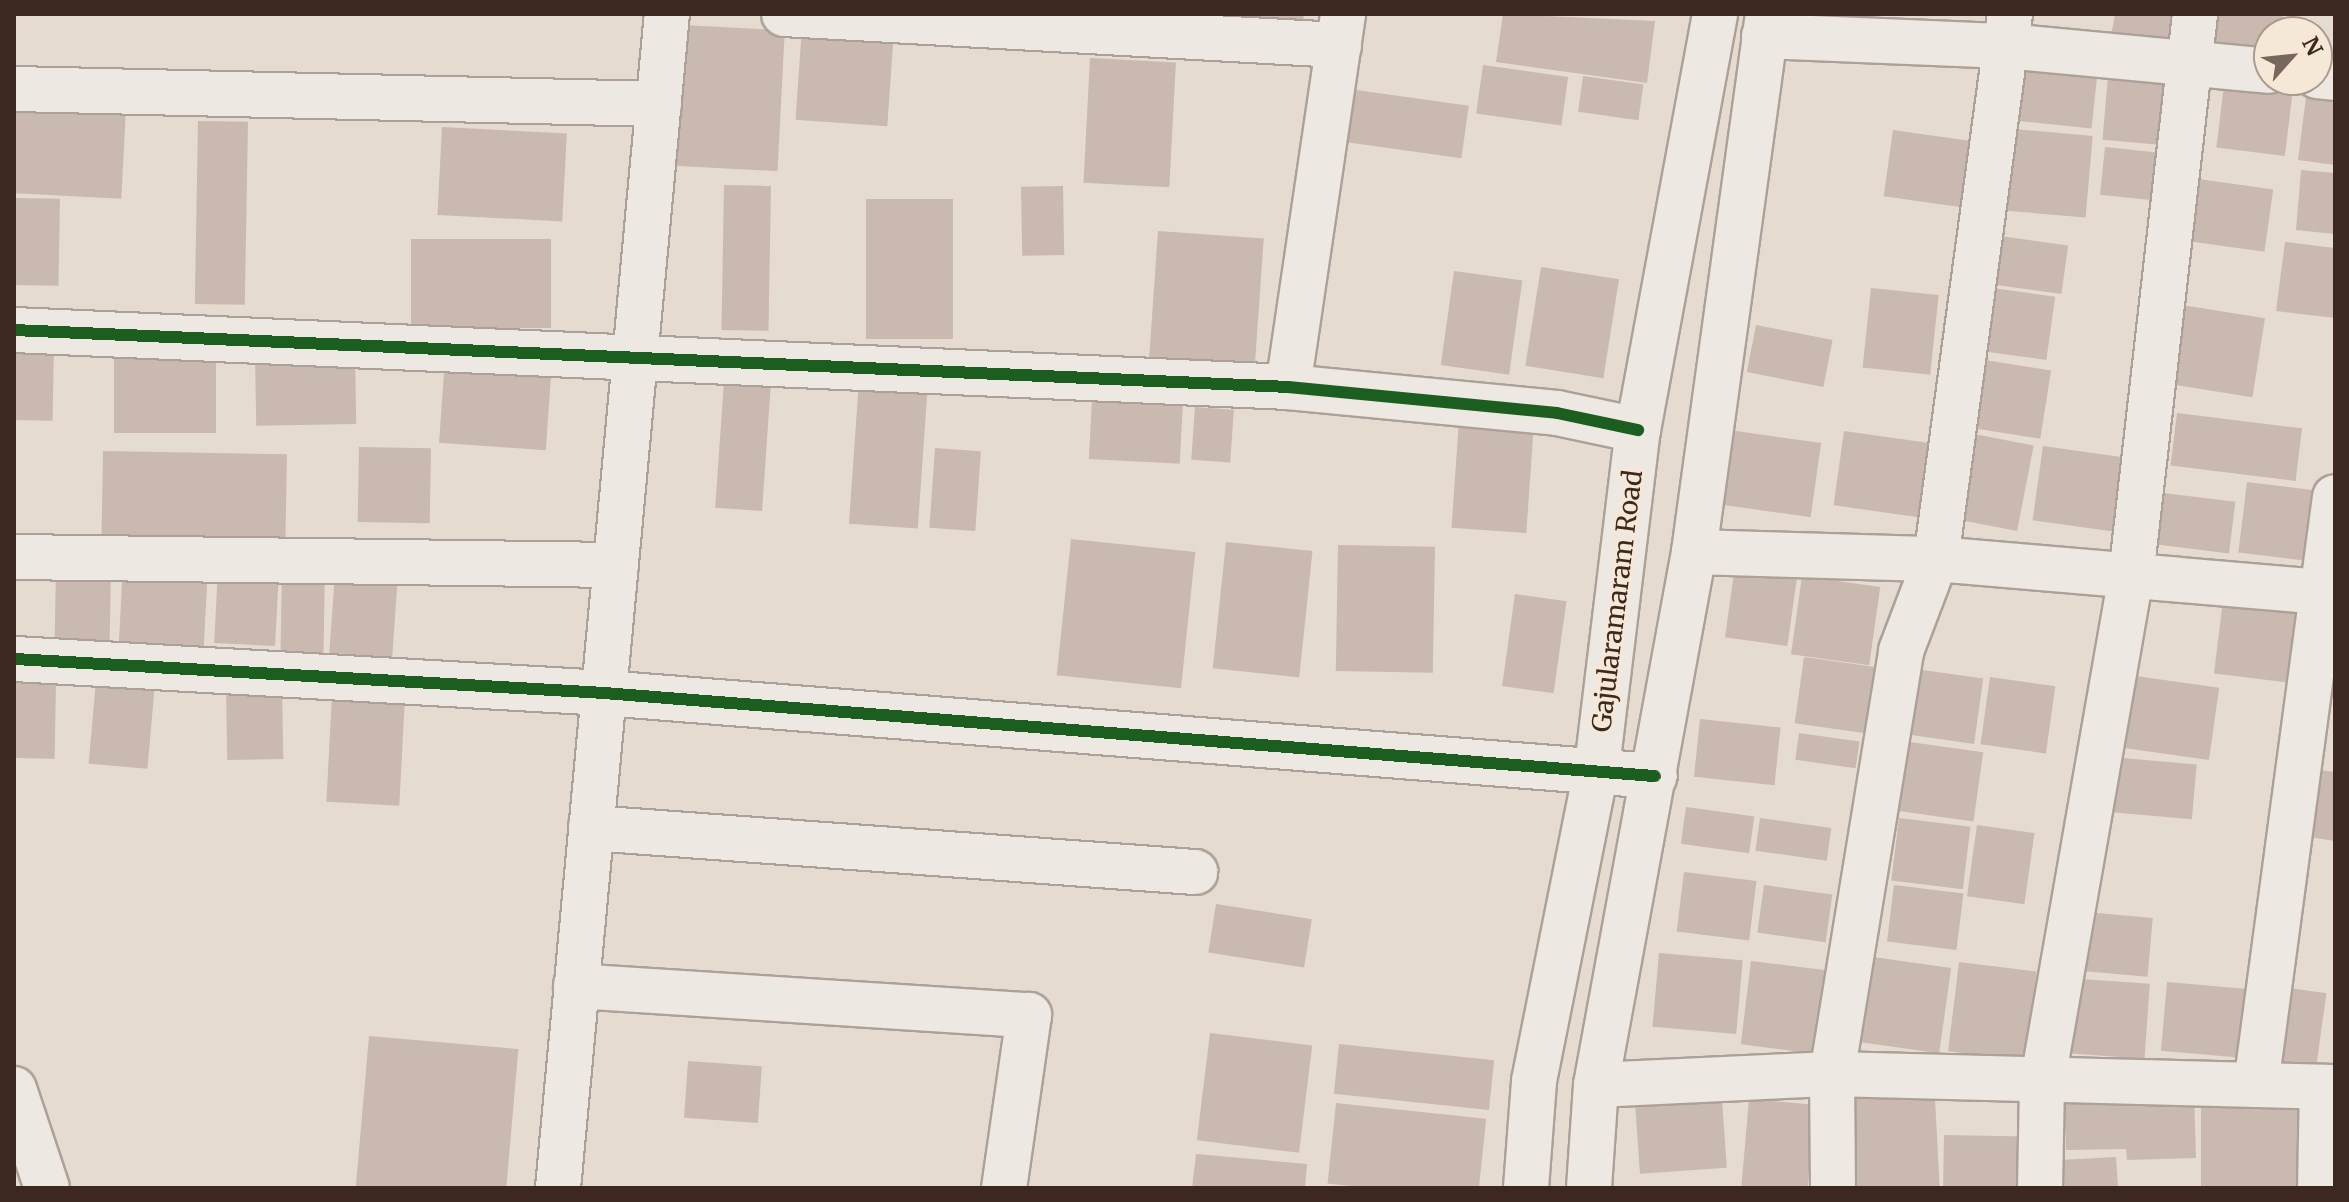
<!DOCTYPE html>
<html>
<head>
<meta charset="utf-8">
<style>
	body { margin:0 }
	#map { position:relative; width:2349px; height:1202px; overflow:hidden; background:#e6dbd0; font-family:Merriweather,serif }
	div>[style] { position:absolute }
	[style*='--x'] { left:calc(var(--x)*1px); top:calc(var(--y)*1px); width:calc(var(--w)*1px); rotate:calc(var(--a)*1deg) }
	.building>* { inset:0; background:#cab9b1; transform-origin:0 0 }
	.roads { filter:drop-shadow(2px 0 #aca198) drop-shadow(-2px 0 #aca198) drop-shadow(0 2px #aca198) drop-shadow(0 -2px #aca198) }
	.minor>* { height:44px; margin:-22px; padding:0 22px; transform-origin:22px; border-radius:22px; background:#eee8e2 }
	.secondary>* { height:44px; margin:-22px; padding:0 22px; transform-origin:22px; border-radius:22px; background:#eee8e2 }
	.cycleway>* { height:12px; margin:-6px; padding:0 6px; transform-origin:6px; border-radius:6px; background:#1b5e20 }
	span { translate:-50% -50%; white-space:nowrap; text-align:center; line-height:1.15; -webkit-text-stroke:6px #f6e8d7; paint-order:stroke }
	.street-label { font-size:26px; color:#3c2820 }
	.frame { position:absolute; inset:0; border:16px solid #3c2820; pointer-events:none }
	.north { position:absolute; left:2253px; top:16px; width:80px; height:80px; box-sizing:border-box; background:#f6e8d7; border:2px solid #ac9b8e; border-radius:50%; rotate:63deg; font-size:22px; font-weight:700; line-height:32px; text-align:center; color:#3c2820 }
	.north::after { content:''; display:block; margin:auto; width:28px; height:36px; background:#78675e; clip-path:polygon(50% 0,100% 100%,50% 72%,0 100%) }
</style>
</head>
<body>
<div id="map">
	<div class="building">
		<div style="clip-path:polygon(1168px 14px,1304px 14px,1302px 31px)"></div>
		<div style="clip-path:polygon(1503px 14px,1655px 21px,1647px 83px,1496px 62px)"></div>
		<div style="clip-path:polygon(2115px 14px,2179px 14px,2173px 47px,2111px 36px)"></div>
		<div style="clip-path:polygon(2216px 14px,2283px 14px,2281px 32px,2269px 32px,2269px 48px,2213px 43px)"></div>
		<div style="left:683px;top:25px;width:102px;height:141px;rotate:3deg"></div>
		<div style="left:802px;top:27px;width:92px;height:93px;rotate:4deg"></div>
		<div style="left:1090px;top:58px;width:86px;height:125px;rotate:3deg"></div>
		<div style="left:2013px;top:63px;width:85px;height:57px;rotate:6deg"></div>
		<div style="left:1483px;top:65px;width:86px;height:49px;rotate:8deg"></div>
		<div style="left:2109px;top:65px;width:75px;height:75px;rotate:5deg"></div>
		<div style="left:1583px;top:76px;width:61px;height:36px;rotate:8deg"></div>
		<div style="left:2225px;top:77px;width:69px;height:71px;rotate:7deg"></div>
		<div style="left:1342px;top:88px;width:128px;height:53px;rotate:8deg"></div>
		<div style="clip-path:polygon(2307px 89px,2335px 92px,2335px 165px,2298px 160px)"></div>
		<div style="left:14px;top:106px;width:112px;height:87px;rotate:3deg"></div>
		<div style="left:198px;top:121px;width:50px;height:183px;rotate:1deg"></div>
		<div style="left:442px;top:127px;width:125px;height:88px;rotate:3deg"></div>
		<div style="left:2014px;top:129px;width:79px;height:82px;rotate:5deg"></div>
		<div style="left:1893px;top:130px;width:84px;height:67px;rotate:8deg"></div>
		<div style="left:2105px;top:147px;width:72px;height:48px;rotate:6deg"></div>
		<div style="clip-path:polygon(2301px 170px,2335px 173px,2335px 234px,2296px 230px)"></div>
		<div style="left:2192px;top:178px;width:82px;height:63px;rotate:8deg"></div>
		<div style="left:724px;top:185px;width:47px;height:145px;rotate:1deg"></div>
		<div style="left:1063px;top:186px;width:69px;height:42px;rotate:89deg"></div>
		<div style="left:14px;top:198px;width:46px;height:87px;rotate:1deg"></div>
		<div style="left:866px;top:199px;width:87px;height:140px"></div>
		<div style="left:1158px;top:231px;width:106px;height:127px;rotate:4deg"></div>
		<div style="left:1986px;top:234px;width:83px;height:49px;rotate:8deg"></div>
		<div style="left:411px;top:239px;width:140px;height:89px"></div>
		<div style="clip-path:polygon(2285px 242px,2335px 248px,2335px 318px,2276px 311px)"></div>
		<div style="left:1541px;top:267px;width:79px;height:100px;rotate:9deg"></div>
		<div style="left:1454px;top:271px;width:69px;height:95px;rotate:8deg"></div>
		<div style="left:1979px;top:286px;width:77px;height:64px;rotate:8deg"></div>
		<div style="left:1871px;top:288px;width:68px;height:80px;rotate:6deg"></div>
		<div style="left:2182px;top:305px;width:84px;height:80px;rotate:9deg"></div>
		<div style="left:1756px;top:325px;width:78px;height:48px;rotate:11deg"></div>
		<div style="left:14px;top:341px;width:40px;height:79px;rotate:1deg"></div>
		<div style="left:114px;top:347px;width:102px;height:86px"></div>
		<div style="left:355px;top:353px;width:71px;height:100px;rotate:89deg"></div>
		<div style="left:445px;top:358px;width:107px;height:85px;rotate:4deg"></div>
		<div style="left:1978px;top:359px;width:74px;height:69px;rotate:9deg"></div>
		<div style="left:859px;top:380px;width:69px;height:144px;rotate:4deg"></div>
		<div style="left:724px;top:381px;width:47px;height:127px;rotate:4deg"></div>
		<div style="left:1092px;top:399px;width:91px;height:60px;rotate:3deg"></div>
		<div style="left:1195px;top:407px;width:39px;height:53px;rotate:4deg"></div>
		<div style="left:2177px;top:413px;width:126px;height:53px;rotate:7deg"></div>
		<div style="left:1459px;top:420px;width:75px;height:108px;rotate:4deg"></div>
		<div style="left:1729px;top:430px;width:93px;height:75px;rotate:8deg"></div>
		<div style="left:1844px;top:431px;width:95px;height:75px;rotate:8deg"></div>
		<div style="left:1964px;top:432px;width:71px;height:87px;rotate:11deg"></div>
		<div style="left:2043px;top:446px;width:92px;height:75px;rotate:8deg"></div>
		<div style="left:359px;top:447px;width:72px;height:75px;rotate:1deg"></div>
		<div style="left:935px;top:448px;width:46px;height:80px;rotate:4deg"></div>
		<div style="left:103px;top:451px;width:184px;height:87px;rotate:1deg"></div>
		<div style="left:2247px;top:482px;width:76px;height:71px;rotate:7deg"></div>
		<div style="left:2147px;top:491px;width:89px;height:52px;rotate:7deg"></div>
		<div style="left:1071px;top:539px;width:125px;height:137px;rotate:6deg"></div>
		<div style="left:1226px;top:542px;width:87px;height:127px;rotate:6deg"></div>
		<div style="left:1338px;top:545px;width:97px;height:126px;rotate:1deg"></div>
		<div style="left:1736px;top:559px;width:63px;height:79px;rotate:8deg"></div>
		<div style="left:123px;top:564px;width:85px;height:87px;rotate:3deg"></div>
		<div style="left:56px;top:565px;width:55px;height:90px;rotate:1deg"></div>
		<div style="left:282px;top:567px;width:43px;height:88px;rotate:1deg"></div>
		<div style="left:218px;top:569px;width:61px;height:74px;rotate:3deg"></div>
		<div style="left:335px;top:572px;width:63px;height:81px;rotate:4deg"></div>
		<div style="left:1802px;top:576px;width:79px;height:79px;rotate:8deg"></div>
		<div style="left:1515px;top:594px;width:52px;height:93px;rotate:8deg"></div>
		<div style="left:2223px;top:600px;width:81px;height:74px;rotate:7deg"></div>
		<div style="left:1804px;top:657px;width:77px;height:67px;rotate:8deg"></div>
		<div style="left:1908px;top:668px;width:76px;height:66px;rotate:8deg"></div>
		<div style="left:2136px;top:676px;width:84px;height:73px;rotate:8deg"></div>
		<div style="left:1990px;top:677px;width:66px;height:68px;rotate:8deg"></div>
		<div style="left:14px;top:680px;width:42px;height:78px;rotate:1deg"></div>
		<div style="left:96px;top:680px;width:59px;height:84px;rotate:5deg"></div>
		<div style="left:282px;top:686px;width:73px;height:56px;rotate:89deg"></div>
		<div style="left:332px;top:695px;width:73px;height:107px;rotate:3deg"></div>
		<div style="left:1700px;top:719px;width:81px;height:58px;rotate:6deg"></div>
		<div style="left:1799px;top:733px;width:61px;height:27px;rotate:8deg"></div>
		<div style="left:1903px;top:741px;width:81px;height:70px;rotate:8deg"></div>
		<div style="left:2111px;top:757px;width:86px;height:55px;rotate:5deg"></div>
		<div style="clip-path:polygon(2319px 770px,2335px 772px,2335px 841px,2309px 837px)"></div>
		<div style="left:1686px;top:807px;width:69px;height:37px;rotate:8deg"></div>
		<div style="left:1760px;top:818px;width:72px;height:33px;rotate:8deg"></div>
		<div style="left:1899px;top:818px;width:72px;height:63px;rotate:7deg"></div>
		<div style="left:1977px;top:825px;width:58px;height:72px;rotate:8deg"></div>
		<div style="left:1684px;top:872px;width:73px;height:60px;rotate:7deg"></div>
		<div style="left:1764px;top:885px;width:69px;height:48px;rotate:8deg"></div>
		<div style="left:1894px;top:885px;width:70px;height:57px;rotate:7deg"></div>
		<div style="left:1216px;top:904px;width:97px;height:49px;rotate:9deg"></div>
		<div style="left:2085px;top:912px;width:68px;height:59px;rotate:5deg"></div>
		<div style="left:1659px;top:953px;width:84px;height:74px;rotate:5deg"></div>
		<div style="left:1866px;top:956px;width:86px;height:86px;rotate:8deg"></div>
		<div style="left:1751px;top:961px;width:74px;height:84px;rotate:7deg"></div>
		<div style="left:1959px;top:962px;width:78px;height:90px;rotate:7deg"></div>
		<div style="left:2066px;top:978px;width:84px;height:75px;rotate:4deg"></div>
		<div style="left:2167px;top:982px;width:78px;height:69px;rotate:5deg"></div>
		<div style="left:2275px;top:986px;width:52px;height:75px;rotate:8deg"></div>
		<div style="left:1210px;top:1033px;width:103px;height:108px;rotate:7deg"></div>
		<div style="left:369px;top:1036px;width:150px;height:153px;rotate:5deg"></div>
		<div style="left:1339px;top:1044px;width:156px;height:50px;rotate:6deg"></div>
		<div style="left:688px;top:1061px;width:74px;height:57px;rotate:4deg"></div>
		<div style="left:1934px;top:1080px;width:108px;height:83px;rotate:87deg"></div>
		<div style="left:1721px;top:1085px;width:83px;height:87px;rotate:86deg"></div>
		<div style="left:2201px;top:1090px;width:103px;height:98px"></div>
		<div style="clip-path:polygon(2194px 1093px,2196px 1158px,2127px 1160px,2126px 1149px,2066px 1150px,2064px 1097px)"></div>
		<div style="left:1749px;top:1099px;width:66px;height:89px;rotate:5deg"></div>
		<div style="left:1336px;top:1103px;width:151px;height:81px;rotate:6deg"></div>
		<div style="left:1944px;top:1135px;width:82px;height:53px;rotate:1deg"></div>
		<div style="clip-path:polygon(1196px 1154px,1307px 1164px,1305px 1188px,1192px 1188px)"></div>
		<div style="clip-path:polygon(2116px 1157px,2118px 1188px,2043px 1188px,2041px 1161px)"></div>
	</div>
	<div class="roads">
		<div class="minor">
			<div style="--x:784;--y:14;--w:556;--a:3.2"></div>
			<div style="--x:1764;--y:36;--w:242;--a:2.4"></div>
			<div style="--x:2006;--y:46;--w:264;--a:5.4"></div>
			<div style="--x:2317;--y:76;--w:18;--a:6"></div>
			<div style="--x:14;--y:89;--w:645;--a:1.33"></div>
			<div style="--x:14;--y:330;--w:1275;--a:2.56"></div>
			<div style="--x:1288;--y:387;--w:270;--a:5.5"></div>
			<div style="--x:1557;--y:413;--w:83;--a:11.9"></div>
			<div style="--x:1288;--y:387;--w:377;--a:-81.6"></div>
			<div style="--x:1694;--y:552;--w:242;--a:1.7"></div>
			<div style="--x:1936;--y:559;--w:400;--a:4.9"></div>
			<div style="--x:14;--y:557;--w:602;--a:0.76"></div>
			<div style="--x:15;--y:659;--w:590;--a:3.3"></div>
			<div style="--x:604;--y:693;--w:1054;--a:4.52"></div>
			<div style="--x:591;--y:828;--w:606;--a:4.17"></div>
			<div style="--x:576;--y:986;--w:454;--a:3.7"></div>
			<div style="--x:1029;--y:1015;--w:175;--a:98.2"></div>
			<div style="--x:1596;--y:1085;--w:236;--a:-2.7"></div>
			<div style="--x:1832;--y:1074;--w:503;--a:1.48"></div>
			<div style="--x:2256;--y:1085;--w:593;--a:-82.35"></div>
			<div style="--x:14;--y:1089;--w:104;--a:71.6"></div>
			<div style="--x:558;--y:1188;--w:1179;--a:-84.7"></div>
			<div style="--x:1833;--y:1188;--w:114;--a:-90.5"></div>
			<div style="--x:1832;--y:1074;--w:429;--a:-80.7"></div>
			<div style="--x:1901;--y:651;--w:98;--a:-69.2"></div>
			<div style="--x:1936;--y:559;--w:550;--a:-82.27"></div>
			<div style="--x:2040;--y:1188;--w:103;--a:-88.9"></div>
			<div style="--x:2042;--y:1085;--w:517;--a:-80.08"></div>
			<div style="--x:2131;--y:576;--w:566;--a:-83.5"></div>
			<div style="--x:2320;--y:1188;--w:101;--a:-88.9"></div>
		</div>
		<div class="secondary">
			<div style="--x:1526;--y:1188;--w:107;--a:-85.7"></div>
			<div style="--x:1534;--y:1081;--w:320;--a:-78.7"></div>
			<div style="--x:1597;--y:767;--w:339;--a:-83.1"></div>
			<div style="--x:1638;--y:430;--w:423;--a:-79.5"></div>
			<div style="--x:1589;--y:1188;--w:103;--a:-86.1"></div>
			<div style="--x:1596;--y:1085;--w:542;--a:-79.58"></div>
			<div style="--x:1694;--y:552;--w:543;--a:-82.17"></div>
		</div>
	</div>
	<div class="cycleway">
		<div style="--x:14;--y:330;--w:1275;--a:2.56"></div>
		<div style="--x:1288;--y:387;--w:270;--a:5.5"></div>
		<div style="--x:1557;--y:413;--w:83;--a:11.9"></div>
		<div style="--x:15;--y:659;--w:590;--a:3.3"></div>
		<div style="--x:604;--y:693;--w:1054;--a:4.52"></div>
	</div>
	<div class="street-label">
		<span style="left:1617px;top:601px;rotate:-83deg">Gajularamaram Road</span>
	</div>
	<div class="frame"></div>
	<div class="north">N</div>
</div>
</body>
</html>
